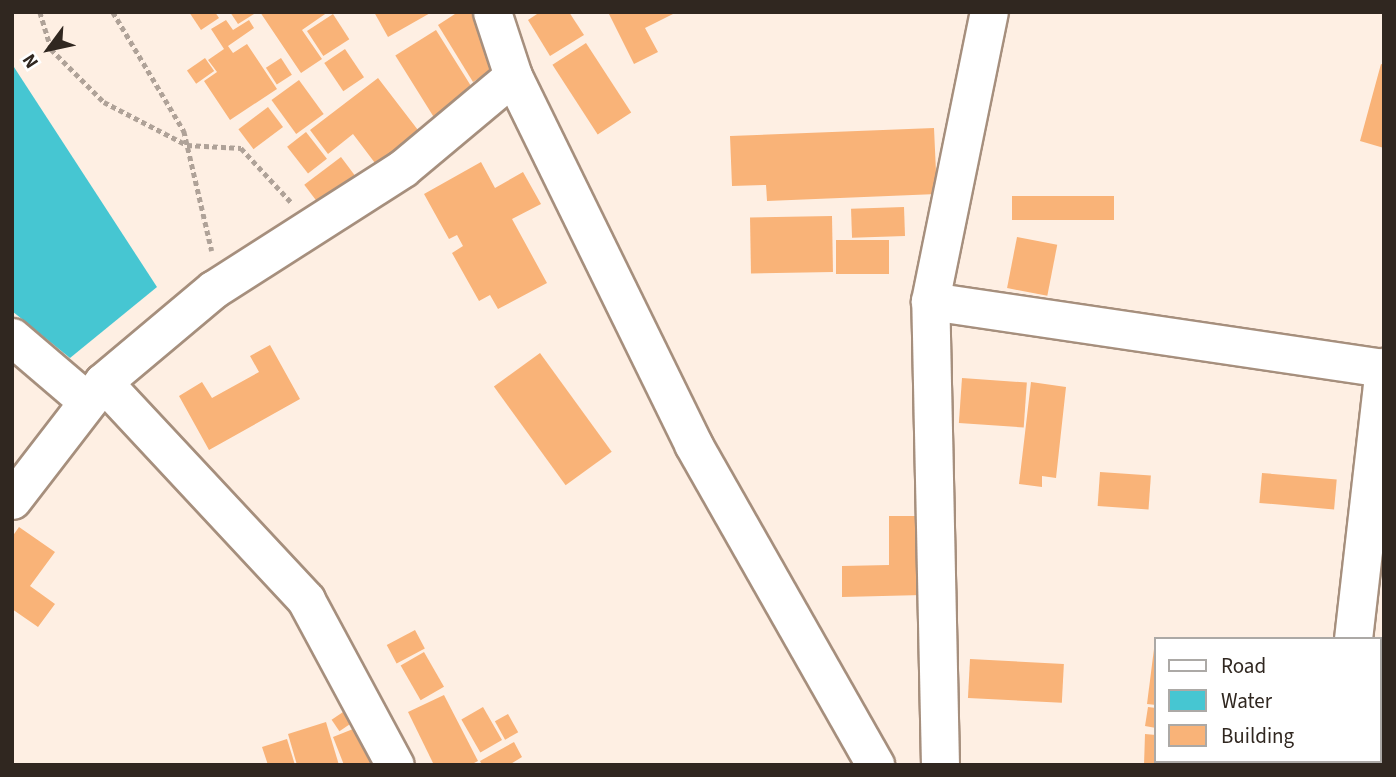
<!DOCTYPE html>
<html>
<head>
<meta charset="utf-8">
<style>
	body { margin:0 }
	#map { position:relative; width:1396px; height:777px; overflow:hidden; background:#feefe3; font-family:"Source Sans 3",sans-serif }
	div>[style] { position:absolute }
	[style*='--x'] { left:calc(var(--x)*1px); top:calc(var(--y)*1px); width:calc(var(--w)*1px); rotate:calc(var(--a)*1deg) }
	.water>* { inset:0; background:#46c6d2 }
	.building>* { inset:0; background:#f9b378; transform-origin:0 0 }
	.path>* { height:4.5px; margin-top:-2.25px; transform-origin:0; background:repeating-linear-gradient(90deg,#afa298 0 5px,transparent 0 8.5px) }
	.roads { filter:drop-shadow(2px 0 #a68f7d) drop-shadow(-2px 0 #a68f7d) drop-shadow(0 2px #a68f7d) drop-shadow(0 -2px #a68f7d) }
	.minor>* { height:37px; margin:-18.5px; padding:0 18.5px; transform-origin:18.5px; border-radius:18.5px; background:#fff }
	span { translate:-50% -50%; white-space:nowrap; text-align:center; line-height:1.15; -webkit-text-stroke:7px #fff; paint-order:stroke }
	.frame { position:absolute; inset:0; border:14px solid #302720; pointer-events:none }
	.legend { position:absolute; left:1154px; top:637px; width:228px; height:126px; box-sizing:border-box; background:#fff; border:2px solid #aca9a6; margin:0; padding:9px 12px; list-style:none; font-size:21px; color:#302720 }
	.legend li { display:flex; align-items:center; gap:14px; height:35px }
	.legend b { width:35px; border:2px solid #aca9a6 }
	.north { position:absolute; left:14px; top:14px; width:70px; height:70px; -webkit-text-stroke:5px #fff; paint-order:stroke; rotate:237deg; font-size:19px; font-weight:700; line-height:28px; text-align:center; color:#302720 }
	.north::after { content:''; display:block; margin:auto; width:24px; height:32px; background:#302720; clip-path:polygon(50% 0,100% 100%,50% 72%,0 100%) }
</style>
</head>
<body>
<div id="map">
	<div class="water">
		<div style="clip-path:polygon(12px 64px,157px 287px,70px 358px,12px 311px)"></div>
	</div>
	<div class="building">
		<div style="clip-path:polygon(189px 12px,215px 12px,219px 18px,201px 30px)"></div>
		<div style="clip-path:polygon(230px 12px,257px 12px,238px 24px)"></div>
		<div style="clip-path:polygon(260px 12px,328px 12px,302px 30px,322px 59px,301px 73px)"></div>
		<div style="clip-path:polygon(374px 12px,432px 12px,388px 37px)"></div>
		<div style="clip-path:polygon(458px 12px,471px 12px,503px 63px,473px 82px,438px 25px)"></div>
		<div style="clip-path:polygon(540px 12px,569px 12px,584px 35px,550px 56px,528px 20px)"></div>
		<div style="clip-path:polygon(608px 12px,672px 12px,673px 14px,645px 28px,658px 52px,634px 64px)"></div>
		<div style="left:333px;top:14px;width:30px;height:31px;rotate:57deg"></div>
		<div style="clip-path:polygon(226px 20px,233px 30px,249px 20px,254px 28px,228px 46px,233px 53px,247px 44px,277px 89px,230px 120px,204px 81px,217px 72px,208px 60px,224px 49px,211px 29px)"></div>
		<div style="left:436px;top:30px;width:72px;height:48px;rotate:58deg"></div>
		<div style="left:586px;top:43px;width:83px;height:40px;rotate:57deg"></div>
		<div style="left:345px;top:49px;width:34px;height:25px;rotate:56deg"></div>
		<div style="left:205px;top:58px;width:16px;height:22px;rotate:55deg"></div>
		<div style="left:281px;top:58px;width:20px;height:18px;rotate:57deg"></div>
		<div style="clip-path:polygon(1381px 64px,1384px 65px,1384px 148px,1360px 141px)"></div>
		<div style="clip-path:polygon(378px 78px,421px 134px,378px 167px,353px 134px,328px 154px,310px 130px)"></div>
		<div style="left:299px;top:80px;width:42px;height:34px;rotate:54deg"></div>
		<div style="left:268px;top:107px;width:25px;height:37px;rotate:53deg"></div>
		<div style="clip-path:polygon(934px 128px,937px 194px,767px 201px,766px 185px,732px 186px,730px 136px)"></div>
		<div style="left:306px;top:132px;width:34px;height:24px;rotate:52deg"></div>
		<div style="left:341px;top:157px;width:34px;height:46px;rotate:53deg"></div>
		<div style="clip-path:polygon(481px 162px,495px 188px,523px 172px,541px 204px,512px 219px,547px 283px,498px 309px,490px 295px,479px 301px,452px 253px,463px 246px,457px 235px,449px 239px,424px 194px)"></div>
		<div style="left:1012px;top:196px;width:102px;height:24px"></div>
		<div style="left:904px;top:207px;width:29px;height:53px;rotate:88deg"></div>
		<div style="left:832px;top:216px;width:56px;height:82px;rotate:89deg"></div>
		<div style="left:1017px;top:237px;width:41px;height:52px;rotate:11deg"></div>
		<div style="left:836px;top:240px;width:53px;height:34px"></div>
		<div style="clip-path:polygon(270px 345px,300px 399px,209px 450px,179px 396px,202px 382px,212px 398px,259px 372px,250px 356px)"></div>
		<div style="left:540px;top:353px;width:122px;height:57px;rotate:54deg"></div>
		<div style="left:962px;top:378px;width:65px;height:45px;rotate:4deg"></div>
		<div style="clip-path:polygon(1031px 382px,1066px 387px,1056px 478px,1042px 476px,1042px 487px,1019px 484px)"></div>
		<div style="left:1100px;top:472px;width:51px;height:34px;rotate:4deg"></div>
		<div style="left:1262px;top:473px;width:75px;height:30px;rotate:5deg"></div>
		<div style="clip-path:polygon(889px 516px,926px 516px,923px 595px,842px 597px,842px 566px,889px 565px)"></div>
		<div style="clip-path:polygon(19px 527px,55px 552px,30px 586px,55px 604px,38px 627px,12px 609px,12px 537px)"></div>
		<div style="left:415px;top:630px;width:21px;height:32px;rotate:62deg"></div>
		<div style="clip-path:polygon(1155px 641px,1156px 641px,1156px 705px,1147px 704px)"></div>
		<div style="left:1384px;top:641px;width:67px;height:4px;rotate:90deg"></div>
		<div style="left:424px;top:652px;width:40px;height:27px;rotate:60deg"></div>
		<div style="left:970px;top:659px;width:94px;height:39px;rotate:3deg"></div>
		<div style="clip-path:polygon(444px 695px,478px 761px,470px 765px,434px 765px,408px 712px)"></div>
		<div style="left:483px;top:707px;width:38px;height:25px;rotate:60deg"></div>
		<div style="clip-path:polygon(1148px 707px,1156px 708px,1156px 728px,1145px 726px)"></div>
		<div style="left:349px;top:708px;width:14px;height:21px;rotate:56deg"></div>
		<div style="clip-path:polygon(1384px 712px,1384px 765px,1370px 765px,1369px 761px,1380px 761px)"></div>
		<div style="left:508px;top:714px;width:21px;height:15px;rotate:61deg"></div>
		<div style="clip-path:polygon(326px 722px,339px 765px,297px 765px,288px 734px)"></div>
		<div style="clip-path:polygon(363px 725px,379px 765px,344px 765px,333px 737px)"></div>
		<div style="clip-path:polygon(1145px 734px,1156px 735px,1156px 761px,1168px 765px,1144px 765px)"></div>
		<div style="clip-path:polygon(287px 739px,295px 765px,268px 765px,262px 747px)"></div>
		<div style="clip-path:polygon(514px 742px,522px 757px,509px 765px,482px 765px,480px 761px)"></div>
	</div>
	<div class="path">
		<div style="--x:40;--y:12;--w:39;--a:73"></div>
		<div style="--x:51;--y:49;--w:75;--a:45"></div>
		<div style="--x:104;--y:102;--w:93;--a:27.4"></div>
		<div style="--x:187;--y:145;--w:54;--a:3.2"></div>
		<div style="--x:241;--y:148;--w:75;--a:47.2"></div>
		<div style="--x:113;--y:12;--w:139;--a:59.2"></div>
		<div style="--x:184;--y:131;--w:123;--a:76.9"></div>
	</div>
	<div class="roads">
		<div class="minor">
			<div style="--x:492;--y:12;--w:67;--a:71.8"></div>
			<div style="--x:513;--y:76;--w:410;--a:63.9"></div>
			<div style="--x:693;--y:444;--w:369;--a:60.4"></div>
			<div style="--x:930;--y:301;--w:457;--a:8.4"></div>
			<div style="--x:12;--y:337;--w:99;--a:40.5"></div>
			<div style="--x:103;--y:382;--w:298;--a:47"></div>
			<div style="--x:306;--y:600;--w:187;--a:61.7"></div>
			<div style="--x:12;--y:500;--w:149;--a:-52.4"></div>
			<div style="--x:103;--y:382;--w:145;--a:-40"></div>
			<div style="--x:214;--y:289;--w:224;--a:-32.6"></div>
			<div style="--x:403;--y:168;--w:143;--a:-39.9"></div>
			<div style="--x:1353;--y:639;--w:274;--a:-83.5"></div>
			<div style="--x:940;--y:765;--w:464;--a:-91.2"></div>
			<div style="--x:930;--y:301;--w:295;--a:-78.5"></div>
			<div style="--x:1339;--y:765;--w:4;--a:-90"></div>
		</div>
	</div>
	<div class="frame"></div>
	<ul class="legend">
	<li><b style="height:9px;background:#fff"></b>Road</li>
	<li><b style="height:19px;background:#46c6d2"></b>Water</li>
	<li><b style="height:19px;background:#f9b378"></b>Building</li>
	</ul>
	<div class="north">N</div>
</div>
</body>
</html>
